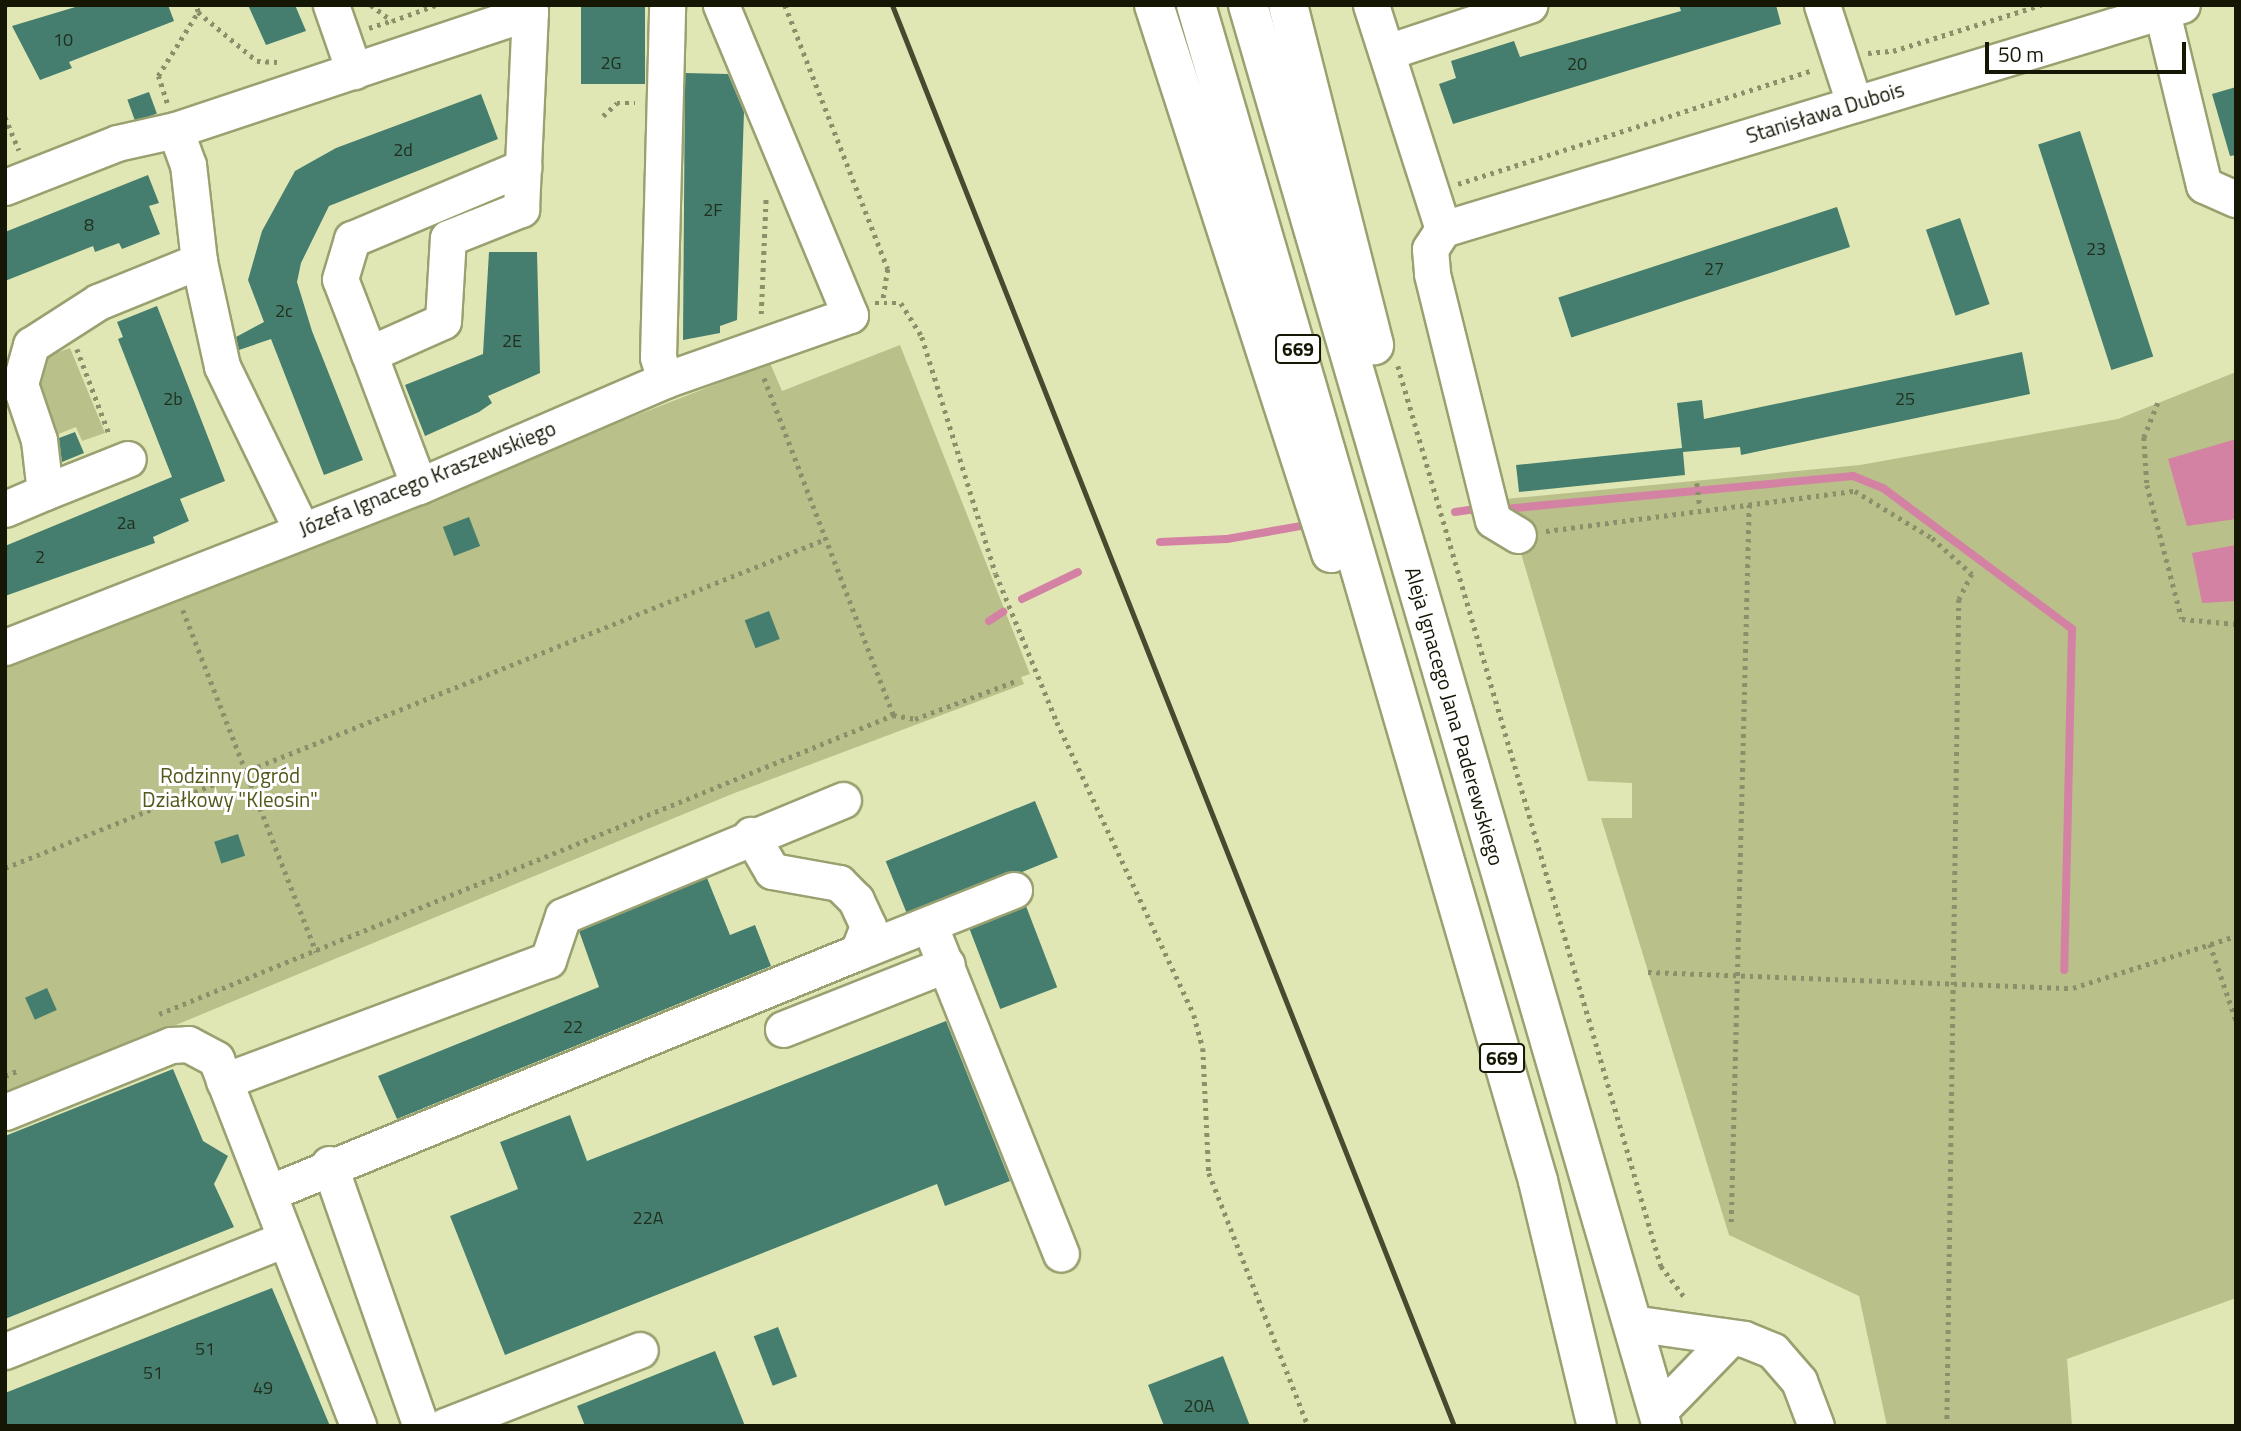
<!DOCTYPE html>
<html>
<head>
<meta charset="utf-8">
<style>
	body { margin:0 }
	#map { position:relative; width:2241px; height:1431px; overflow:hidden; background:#e1e7b4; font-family:"Titillium Web",sans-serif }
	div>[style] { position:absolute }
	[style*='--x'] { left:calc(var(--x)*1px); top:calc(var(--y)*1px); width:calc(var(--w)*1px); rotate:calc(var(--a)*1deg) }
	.green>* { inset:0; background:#bac089 }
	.water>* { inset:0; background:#d382a4 }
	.stream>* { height:8px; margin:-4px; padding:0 4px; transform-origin:4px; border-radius:4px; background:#d382a4 }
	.building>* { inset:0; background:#457e6e; transform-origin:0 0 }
	.path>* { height:4.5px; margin-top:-2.25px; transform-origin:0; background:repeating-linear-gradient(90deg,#8b8f6a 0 3.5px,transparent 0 8.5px) }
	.roads { filter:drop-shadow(2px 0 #9aa070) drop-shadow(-2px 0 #9aa070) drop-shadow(0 2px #9aa070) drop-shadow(0 -2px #9aa070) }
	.minor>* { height:35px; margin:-17.5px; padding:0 17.5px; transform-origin:17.5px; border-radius:17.5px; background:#fff }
	.major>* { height:38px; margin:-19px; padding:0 19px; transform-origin:19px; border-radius:19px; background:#fff }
	.rail>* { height:5px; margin:-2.5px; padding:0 2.5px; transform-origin:2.5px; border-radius:2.5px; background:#484a30 }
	span { translate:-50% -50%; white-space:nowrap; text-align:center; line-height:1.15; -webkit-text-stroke:6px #fff; paint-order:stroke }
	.number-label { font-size:18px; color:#21301e }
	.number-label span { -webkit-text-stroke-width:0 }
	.shield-label span { padding:2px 5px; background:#fff; border:2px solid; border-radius:5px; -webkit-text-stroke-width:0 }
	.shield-label { font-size:19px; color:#151604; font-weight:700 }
	.street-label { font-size:21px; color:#151604 }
	.park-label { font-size:21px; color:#54581b }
	.frame { position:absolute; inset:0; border:7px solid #151604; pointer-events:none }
	.scale { position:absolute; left:1985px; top:42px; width:201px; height:32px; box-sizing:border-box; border:4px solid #151604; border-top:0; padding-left:9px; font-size:21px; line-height:24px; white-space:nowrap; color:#151604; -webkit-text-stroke:5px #fff; paint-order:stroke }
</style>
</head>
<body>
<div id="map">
	<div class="green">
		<div style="clip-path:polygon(900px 345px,1030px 674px,1021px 677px,1024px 684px,732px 794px,5px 1096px,5px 663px,770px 363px,782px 391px)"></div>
		<div style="clip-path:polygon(70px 348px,105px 433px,82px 441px,76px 427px,51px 437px,31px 385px,42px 358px)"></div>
		<div style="clip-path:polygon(2236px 372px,2236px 1298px,2067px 1359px,2072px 1426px,1887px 1426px,1859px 1296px,1729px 1235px,1601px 818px,1632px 818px,1632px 783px,1588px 781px,1505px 499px,1860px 465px,2118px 419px)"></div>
	</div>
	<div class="water">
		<div style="clip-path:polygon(2236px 439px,2236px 519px,2187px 526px,2168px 459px)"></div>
		<div style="clip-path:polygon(2236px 545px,2236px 601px,2202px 603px,2192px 553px)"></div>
	</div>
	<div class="stream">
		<div style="--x:1504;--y:509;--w:351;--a:-5.4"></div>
		<div style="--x:1853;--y:476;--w:32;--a:22"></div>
		<div style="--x:1883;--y:488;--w:236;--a:36.7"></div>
		<div style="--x:2072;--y:629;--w:341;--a:91.3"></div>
		<div style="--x:1455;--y:512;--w:14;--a:-8"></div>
		<div style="--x:1160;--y:542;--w:67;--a:-2.6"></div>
		<div style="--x:1227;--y:539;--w:80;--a:-10"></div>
		<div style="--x:1022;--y:599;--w:62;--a:-25.7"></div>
		<div style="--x:989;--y:621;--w:17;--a:-33"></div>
	</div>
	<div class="building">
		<div style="clip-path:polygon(82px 5px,168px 5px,174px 21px,69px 62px,72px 68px,40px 80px,12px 26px)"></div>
		<div style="clip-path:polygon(248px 5px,295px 5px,306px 31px,266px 45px)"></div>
		<div style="left:581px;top:5px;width:64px;height:79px"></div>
		<div style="clip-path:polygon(1679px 5px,1776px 5px,1781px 24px,1453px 124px,1439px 84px,1456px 78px,1451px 61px,1514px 41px,1520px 57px,1681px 11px)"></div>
		<div style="clip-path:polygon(685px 73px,728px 74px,744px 112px,737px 320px,720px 326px,720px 333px,683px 340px)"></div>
		<div style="clip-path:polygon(2236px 87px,2236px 155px,2230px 156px,2212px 94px)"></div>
		<div style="left:149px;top:92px;width:23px;height:23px;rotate:70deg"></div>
		<div style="clip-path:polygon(481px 94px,498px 139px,329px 206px,301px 263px,297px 282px,312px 331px,363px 460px,324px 475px,271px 339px,239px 350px,236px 337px,264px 322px,248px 280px,262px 231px,295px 171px,336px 148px)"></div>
		<div style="left:2080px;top:131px;width:237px;height:44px;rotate:72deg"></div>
		<div style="clip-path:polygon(148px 175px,159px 203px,149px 206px,160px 234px,122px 249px,119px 243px,95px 252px,93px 246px,5px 281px,5px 232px)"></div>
		<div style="left:1837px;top:207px;width:42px;height:293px;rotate:72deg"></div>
		<div style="left:1960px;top:218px;width:91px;height:36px;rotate:71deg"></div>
		<div style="clip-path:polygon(489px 252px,537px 252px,540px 373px,488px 396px,492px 403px,479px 412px,425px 436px,405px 385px,483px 354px)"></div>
		<div style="clip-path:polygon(157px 306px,225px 481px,180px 499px,189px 521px,153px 537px,155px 543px,5px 596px,5px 546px,172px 477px,118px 339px,123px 337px,117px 322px)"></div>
		<div style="clip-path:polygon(2022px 352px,2030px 394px,1741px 455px,1740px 447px,1683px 452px,1685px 475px,1519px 492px,1516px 465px,1682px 448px,1677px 403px,1702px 400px,1704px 419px)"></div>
		<div style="clip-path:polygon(75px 432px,84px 453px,62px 462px,59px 438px)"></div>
		<div style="left:469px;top:517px;width:31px;height:28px;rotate:69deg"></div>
		<div style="left:769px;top:611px;width:30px;height:26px;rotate:69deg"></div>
		<div style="left:1035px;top:801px;width:61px;height:161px;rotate:68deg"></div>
		<div style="left:238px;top:834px;width:23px;height:25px;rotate:72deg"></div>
		<div style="clip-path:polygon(707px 878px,730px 935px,755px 925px,771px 966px,397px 1119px,378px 1076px,599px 987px,579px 931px)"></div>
		<div style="left:1026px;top:906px;width:87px;height:61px;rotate:69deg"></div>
		<div style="left:47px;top:988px;width:24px;height:24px;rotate:66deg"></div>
		<div style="clip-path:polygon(946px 1021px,1010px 1181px,945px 1206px,937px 1184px,505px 1355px,450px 1216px,518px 1189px,500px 1142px,570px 1115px,587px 1161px)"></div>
		<div style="clip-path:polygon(173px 1069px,203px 1141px,228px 1156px,214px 1184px,234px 1227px,5px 1319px,5px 1136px)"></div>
		<div style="clip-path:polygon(272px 1288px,330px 1426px,5px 1426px,5px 1393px)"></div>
		<div style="left:778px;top:1327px;width:53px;height:26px;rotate:69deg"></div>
		<div style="clip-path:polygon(715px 1351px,745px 1426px,585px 1426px,577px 1406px)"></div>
		<div style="clip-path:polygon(1223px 1356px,1250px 1426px,1164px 1426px,1148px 1385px)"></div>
	</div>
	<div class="path">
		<div style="--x:371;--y:5;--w:26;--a:37"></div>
		<div style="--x:392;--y:21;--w:47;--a:-20"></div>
		<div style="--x:785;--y:5;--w:283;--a:68.7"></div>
		<div style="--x:888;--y:269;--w:30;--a:99"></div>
		<div style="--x:5;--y:6;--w:1;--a:-45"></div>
		<div style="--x:198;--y:12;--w:77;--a:39.7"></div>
		<div style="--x:257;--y:61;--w:20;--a:3"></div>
		<div style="--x:369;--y:28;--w:23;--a:-18"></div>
		<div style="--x:1868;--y:53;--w:25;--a:-5"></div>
		<div style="--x:1893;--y:51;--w:155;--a:-17.3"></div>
		<div style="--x:167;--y:103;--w:28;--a:-108"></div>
		<div style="--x:158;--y:76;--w:75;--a:-58"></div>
		<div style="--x:198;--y:12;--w:7;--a:-106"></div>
		<div style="--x:603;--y:116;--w:19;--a:-43"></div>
		<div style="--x:617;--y:103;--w:18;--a:0"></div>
		<div style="--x:5;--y:117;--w:36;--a:67"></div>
		<div style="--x:1458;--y:184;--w:373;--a:-17.8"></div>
		<div style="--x:875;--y:303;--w:26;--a:0"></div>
		<div style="--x:901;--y:303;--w:40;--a:58"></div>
		<div style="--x:922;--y:337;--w:248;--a:72.7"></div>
		<div style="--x:996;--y:574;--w:160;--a:67.6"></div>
		<div style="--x:1057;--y:722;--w:323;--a:64.9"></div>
		<div style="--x:1194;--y:1015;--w:34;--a:75"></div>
		<div style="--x:1203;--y:1048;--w:125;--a:87.3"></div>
		<div style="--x:1209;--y:1173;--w:272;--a:68.6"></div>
		<div style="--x:761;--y:314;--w:117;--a:-87.6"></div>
		<div style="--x:77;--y:349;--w:93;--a:69.2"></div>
		<div style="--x:1398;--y:366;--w:938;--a:73.71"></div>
		<div style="--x:1661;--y:1266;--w:40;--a:53"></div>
		<div style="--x:2158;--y:403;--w:37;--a:112"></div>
		<div style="--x:2144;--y:437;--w:48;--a:86.4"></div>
		<div style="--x:2147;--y:485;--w:138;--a:75.4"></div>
		<div style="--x:2182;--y:619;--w:54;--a:5.3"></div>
		<div style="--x:1697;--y:483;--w:24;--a:83"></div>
		<div style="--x:1546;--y:531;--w:312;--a:-7.4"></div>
		<div style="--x:1855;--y:491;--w:90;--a:31.4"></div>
		<div style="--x:1932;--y:538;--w:54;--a:42"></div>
		<div style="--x:1972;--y:574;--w:28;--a:117"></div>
		<div style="--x:1959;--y:599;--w:827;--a:90.83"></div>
		<div style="--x:183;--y:610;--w:367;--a:68.7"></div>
		<div style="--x:893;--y:715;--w:22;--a:10"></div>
		<div style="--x:915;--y:719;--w:110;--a:-20.7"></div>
		<div style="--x:5;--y:868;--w:881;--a:-21.85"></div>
		<div style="--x:2210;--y:944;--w:80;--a:71.1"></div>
		<div style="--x:1648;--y:972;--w:425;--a:2.2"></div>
		<div style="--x:2073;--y:988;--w:171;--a:-17.7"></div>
		<div style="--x:159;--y:1014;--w:793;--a:-22.16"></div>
		<div style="--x:893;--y:715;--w:363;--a:-111"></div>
		<div style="--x:5;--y:1076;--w:13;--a:-23"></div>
		<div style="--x:1731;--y:1222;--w:720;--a:-88.57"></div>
	</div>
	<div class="roads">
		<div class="minor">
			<div style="--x:331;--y:5;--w:70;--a:70.8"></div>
			<div style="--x:1371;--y:5;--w:235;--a:72.2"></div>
			<div style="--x:1443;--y:229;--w:772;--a:-16.86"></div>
			<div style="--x:1822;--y:5;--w:103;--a:71.9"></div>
			<div style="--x:2162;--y:12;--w:178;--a:76.4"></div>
			<div style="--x:2204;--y:185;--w:35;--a:24"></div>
			<div style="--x:1387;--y:52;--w:150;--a:-18.3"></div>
			<div style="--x:5;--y:187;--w:120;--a:-21.4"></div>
			<div style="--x:117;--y:143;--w:59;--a:-12.6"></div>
			<div style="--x:1443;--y:229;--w:24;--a:123"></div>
			<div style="--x:1430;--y:249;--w:25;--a:85"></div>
			<div style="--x:1432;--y:274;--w:253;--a:76.1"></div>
			<div style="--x:1493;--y:520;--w:29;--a:31"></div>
			<div style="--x:369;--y:354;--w:80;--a:-111.1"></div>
			<div style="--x:340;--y:279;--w:42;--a:-73.3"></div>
			<div style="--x:352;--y:239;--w:186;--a:-22.8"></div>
			<div style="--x:665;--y:380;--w:24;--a:-107"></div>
			<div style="--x:658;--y:357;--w:352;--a:-88.5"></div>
			<div style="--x:419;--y:486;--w:141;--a:-110.7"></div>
			<div style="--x:369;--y:354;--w:81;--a:-24"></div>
			<div style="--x:443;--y:321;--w:83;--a:-86.6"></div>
			<div style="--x:448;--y:238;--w:79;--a:-21.7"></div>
			<div style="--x:521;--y:209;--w:197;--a:-87.4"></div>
			<div style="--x:45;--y:492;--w:89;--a:-21.7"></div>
			<div style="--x:5;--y:509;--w:43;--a:-23"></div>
			<div style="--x:45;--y:492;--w:52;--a:-96.6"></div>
			<div style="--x:39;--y:440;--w:59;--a:-108.7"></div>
			<div style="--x:20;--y:384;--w:41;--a:-74.2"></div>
			<div style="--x:31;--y:345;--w:80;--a:-32.7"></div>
			<div style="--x:98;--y:302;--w:109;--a:-22.1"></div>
			<div style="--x:301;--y:529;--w:181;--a:-115.9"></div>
			<div style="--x:222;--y:366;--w:107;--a:-102.4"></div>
			<div style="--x:199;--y:261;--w:97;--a:-96.5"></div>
			<div style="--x:188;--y:165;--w:37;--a:-110"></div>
			<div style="--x:175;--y:130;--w:374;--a:-18.4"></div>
			<div style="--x:530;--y:12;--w:7;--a:-98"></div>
			<div style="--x:5;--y:647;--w:444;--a:-21.3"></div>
			<div style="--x:419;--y:486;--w:268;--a:-23.3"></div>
			<div style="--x:665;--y:380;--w:196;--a:-19.4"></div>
			<div style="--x:850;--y:315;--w:336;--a:-112.6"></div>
			<div style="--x:929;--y:924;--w:355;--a:68.2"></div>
			<div style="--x:858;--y:952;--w:168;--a:-21.7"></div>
			<div style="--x:783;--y:1029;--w:176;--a:-21.6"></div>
			<div style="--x:224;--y:1081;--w:346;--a:-20.5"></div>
			<div style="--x:548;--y:960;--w:46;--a:-71.2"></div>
			<div style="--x:563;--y:916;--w:303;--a:-22.5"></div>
			<div style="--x:5;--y:1112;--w:179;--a:-22"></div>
			<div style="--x:171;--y:1045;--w:17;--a:-3"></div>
			<div style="--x:188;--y:1044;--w:32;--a:28"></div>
			<div style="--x:216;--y:1059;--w:394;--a:68.8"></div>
			<div style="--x:329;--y:1164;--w:278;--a:70.7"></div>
			<div style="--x:271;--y:1192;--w:634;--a:-22.24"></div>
			<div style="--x:858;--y:952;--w:28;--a:-69"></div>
			<div style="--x:868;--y:926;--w:29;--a:-115"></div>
			<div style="--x:856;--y:900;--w:24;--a:-135"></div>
			<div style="--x:839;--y:883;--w:68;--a:-169.8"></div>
			<div style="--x:772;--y:871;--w:42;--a:-120.3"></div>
			<div style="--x:1632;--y:1323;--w:113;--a:8.1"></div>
			<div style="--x:1744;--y:1339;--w:31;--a:22"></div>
			<div style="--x:1773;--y:1351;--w:40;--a:49"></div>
			<div style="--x:1799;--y:1381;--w:48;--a:69.3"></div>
			<div style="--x:5;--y:1351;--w:302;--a:-21.8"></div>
			<div style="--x:1658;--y:1412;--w:99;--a:-45.8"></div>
			<div style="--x:445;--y:1426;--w:209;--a:-21.3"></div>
		</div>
		<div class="major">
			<div style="--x:1154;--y:5;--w:576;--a:72.1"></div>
			<div style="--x:1196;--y:5;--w:1225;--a:73.78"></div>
			<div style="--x:1538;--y:1181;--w:252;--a:76.5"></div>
			<div style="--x:1248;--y:5;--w:1480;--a:73.76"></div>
			<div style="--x:1288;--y:5;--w:351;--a:75.8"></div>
		</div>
	</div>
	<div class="rail">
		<div style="--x:892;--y:5;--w:1528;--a:68.42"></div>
	</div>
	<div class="number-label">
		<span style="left:63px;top:40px">10</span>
		<span style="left:611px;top:63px">2G</span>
		<span style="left:1577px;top:64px">20</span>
		<span style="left:403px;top:150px">2d</span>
		<span style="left:713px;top:210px">2F</span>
		<span style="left:89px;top:225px">8</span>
		<span style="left:2096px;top:249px">23</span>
		<span style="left:1714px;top:269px">27</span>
		<span style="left:284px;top:311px">2c</span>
		<span style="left:512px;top:341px">2E</span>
		<span style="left:173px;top:399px">2b</span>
		<span style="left:1905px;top:399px">25</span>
		<span style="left:126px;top:523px">2a</span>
		<span style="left:40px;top:557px">2</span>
		<span style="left:573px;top:1027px">22</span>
		<span style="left:648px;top:1218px">22A</span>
		<span style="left:205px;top:1349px">51</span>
		<span style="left:153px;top:1373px">51</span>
		<span style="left:263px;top:1388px">49</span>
		<span style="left:1199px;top:1406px">20A</span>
	</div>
	<div class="shield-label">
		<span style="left:1298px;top:349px">669</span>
		<span style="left:1502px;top:1058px">669</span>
	</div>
	<div class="street-label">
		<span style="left:1825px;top:112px;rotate:-17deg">Stanisława Dubois</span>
		<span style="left:427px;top:478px;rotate:-22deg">Józefa Ignacego Kraszewskiego</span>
		<span style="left:1455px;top:716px;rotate:74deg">Aleja Ignacego Jana Paderewskiego</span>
	</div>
	<div class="park-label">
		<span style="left:230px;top:787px">Rodzinny Ogród<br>Działkowy "Kleosin"</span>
	</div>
	<div class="frame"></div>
	<div class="scale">50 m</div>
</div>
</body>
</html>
